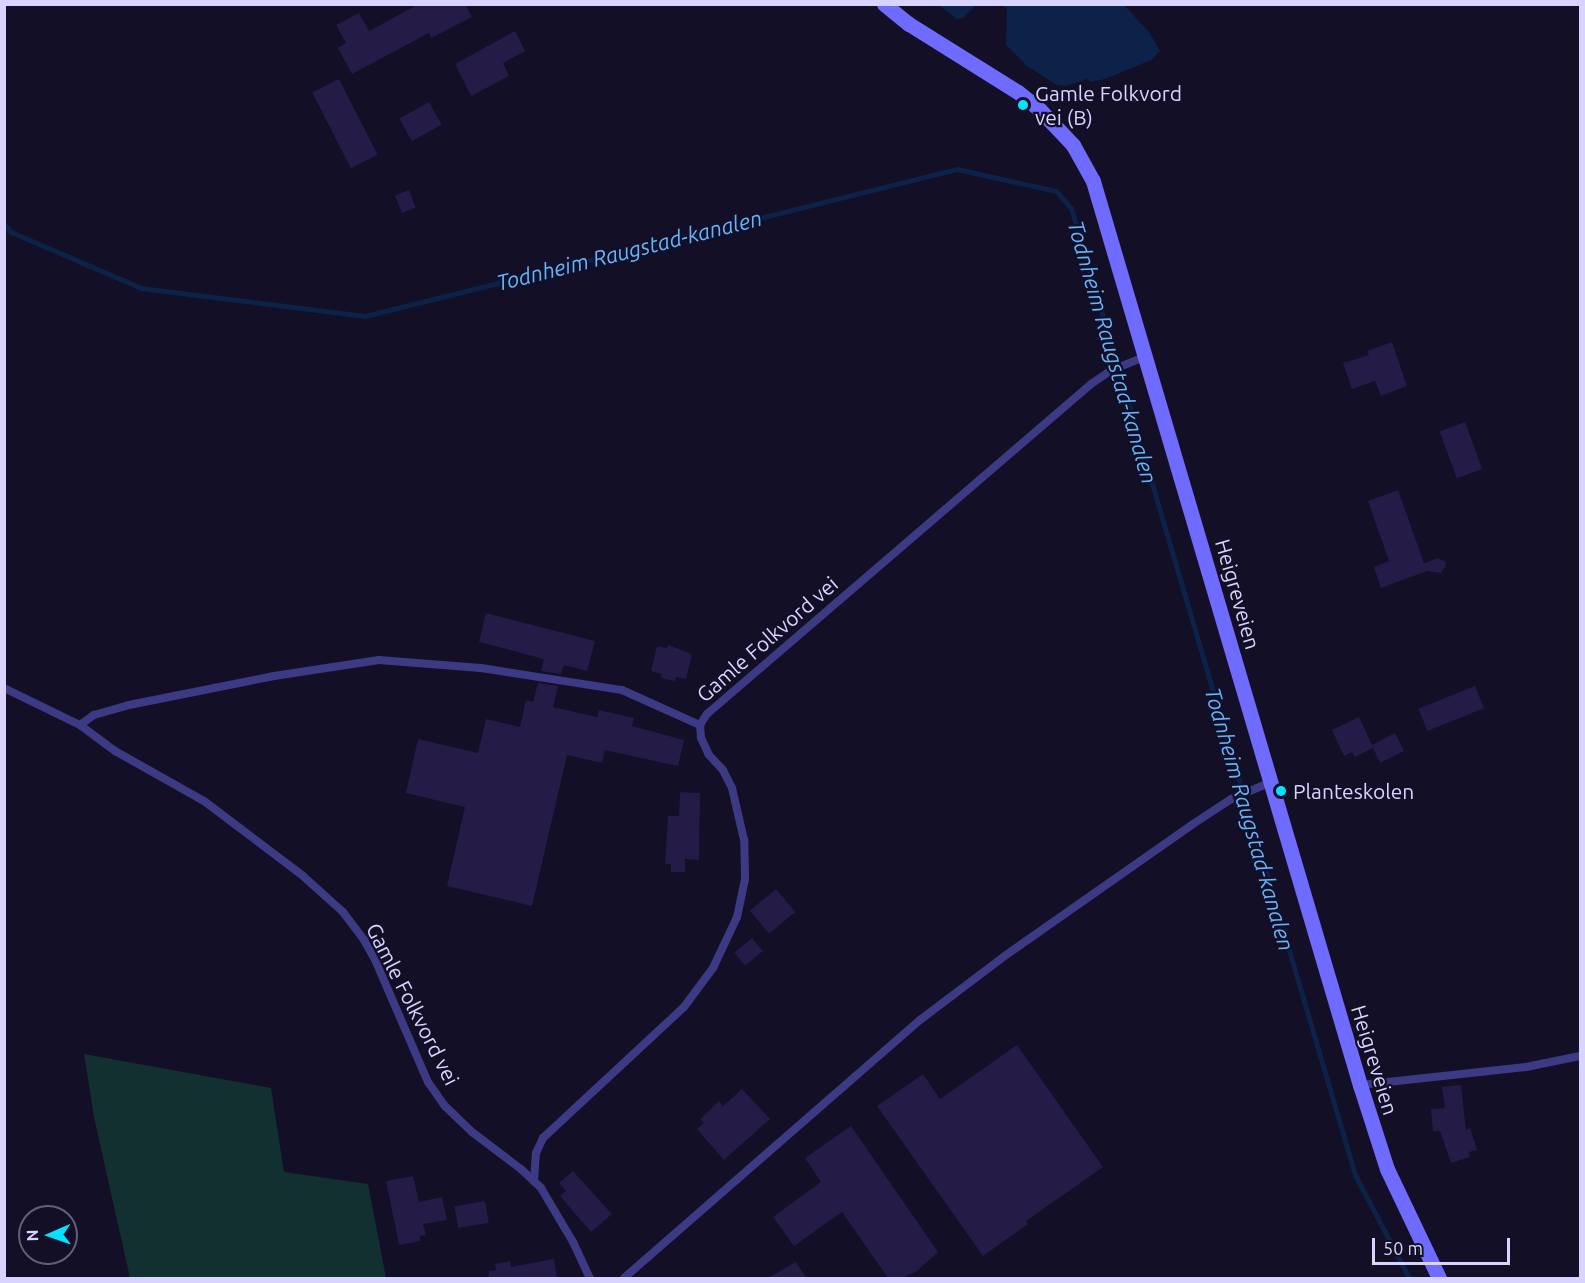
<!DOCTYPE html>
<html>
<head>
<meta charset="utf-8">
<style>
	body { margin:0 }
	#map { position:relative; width:1585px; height:1283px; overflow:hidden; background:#130f26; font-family:Ubuntu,sans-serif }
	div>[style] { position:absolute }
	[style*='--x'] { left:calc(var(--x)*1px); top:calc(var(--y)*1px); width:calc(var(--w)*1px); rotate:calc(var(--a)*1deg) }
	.green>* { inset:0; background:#12302f }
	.water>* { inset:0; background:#0c2248 }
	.stream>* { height:5px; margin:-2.5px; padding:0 2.5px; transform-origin:2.5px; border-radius:2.5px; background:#0c2248 }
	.building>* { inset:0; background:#241b47; transform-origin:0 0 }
	.service>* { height:8px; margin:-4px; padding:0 4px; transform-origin:4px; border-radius:4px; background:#3d3a85 }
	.secondary>* { height:15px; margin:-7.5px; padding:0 7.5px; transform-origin:7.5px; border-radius:7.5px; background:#6f6bff }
	.dots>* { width:16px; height:16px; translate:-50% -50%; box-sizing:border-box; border:3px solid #130f26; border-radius:50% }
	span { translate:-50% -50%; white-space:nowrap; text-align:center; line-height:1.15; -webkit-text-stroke:4.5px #130f26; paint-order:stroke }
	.poi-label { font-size:21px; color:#d9d4ff }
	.left { translate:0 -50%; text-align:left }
	.street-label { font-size:21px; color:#d9d4ff }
	.water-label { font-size:22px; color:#62b6ff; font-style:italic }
	.frame { position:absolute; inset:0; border:6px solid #d9d4ff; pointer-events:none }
	.north { position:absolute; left:18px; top:1205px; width:60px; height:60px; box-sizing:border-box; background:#130f26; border:2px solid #625e7d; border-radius:50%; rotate:268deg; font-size:16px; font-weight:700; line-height:24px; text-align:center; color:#d9d4ff }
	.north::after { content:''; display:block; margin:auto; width:21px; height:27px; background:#00e5ff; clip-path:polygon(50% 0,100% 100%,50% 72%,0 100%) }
	.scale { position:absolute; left:1372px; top:1238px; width:138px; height:27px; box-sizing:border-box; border:3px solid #d9d4ff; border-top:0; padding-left:8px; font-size:18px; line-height:21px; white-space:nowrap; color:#d9d4ff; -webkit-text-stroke:4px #130f26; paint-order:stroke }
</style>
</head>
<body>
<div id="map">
	<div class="green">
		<div style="clip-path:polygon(84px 1054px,271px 1088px,284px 1172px,368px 1184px,386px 1278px,130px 1278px,94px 1117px)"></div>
	</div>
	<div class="water">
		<div style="clip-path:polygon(938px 5px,976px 5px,963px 18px,957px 19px)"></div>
		<div style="clip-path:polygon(1003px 5px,1124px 5px,1149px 32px,1160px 51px,1151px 60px,1105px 79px,1091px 82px,1087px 79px,1066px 86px,1057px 85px,1027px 66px,1006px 45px,1007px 10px)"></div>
	</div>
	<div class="stream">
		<div style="--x:4;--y:224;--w:11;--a:49"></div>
		<div style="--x:11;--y:232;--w:142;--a:23.3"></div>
		<div style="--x:141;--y:288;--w:226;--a:7.1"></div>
		<div style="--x:365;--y:316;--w:610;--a:-13.95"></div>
		<div style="--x:957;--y:169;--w:101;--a:12.5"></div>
		<div style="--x:1056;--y:191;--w:23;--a:49"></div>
		<div style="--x:1071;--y:208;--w:1008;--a:73.63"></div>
		<div style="--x:1355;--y:1175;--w:116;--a:62.3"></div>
	</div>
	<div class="building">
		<div style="clip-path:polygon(419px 4px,465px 4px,472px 17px,435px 36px,431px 38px,429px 33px,352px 74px,338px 48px,346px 43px,336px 25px,359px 13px,369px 31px)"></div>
		<div style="clip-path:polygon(515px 31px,525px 51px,503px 63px,509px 76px,471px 96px,455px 64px)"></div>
		<div style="left:339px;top:79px;width:85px;height:30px;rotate:63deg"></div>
		<div style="left:429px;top:102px;width:26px;height:34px;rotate:61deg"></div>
		<div style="left:409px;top:190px;width:19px;height:15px;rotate:69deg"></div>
		<div style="clip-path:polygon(1392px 342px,1407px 386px,1381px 396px,1375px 381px,1352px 389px,1343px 363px,1369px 355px,1367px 351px)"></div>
		<div style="left:1465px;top:422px;width:50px;height:27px;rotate:70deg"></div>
		<div style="clip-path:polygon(1398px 490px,1424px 563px,1438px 558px,1446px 562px,1445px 567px,1441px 573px,1427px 571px,1381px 588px,1374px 567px,1389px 561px,1368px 501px)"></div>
		<div style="clip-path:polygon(486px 613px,595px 641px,587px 671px,564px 665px,561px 674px,541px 671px,544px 659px,479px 642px)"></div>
		<div style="clip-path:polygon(668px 645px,692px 654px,686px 679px,676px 677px,675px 681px,661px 678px,662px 674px,651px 671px,657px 646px,667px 648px)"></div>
		<div style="clip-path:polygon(538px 683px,558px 686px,553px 707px,597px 717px,599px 710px,634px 718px,632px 726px,684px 740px,678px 766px,605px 750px,602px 763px,567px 755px,532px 906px,447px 886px,465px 807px,406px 793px,418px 739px,478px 753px,486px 719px,520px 727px,526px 700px,533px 702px)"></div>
		<div style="left:1475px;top:686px;width:24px;height:61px;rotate:68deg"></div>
		<div style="clip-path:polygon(1359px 717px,1372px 745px,1395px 733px,1404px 751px,1380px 763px,1373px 748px,1355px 757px,1352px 752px,1344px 756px,1332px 730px)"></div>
		<div style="clip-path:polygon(680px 792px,700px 793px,699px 860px,685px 859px,685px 872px,671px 872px,671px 864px,665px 864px,668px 816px,679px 816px)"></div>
		<div style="left:776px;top:889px;width:30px;height:34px;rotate:50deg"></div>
		<div style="left:752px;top:938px;width:17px;height:23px;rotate:50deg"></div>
		<div style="clip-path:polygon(1017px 1045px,1103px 1167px,1026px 1221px,1028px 1224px,983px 1256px,877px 1106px,923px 1074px,940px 1099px)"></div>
		<div style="clip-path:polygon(1461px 1085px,1466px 1130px,1470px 1128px,1477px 1150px,1469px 1152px,1470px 1157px,1451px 1163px,1440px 1131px,1433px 1131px,1431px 1109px,1445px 1108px,1442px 1087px)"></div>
		<div style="clip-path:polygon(742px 1089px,770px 1119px,724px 1160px,697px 1129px,704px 1123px,700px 1119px,719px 1101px,723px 1106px)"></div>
		<div style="clip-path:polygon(851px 1126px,938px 1252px,917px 1271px,902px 1278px,888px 1278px,842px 1212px,794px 1246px,773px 1217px,821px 1182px,805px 1158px)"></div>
		<div style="clip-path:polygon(573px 1171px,612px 1214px,591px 1232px,560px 1196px,566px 1191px,559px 1183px)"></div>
		<div style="clip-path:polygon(413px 1176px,419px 1202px,442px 1197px,447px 1220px,423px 1224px,426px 1235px,420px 1236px,420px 1241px,399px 1245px,386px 1181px)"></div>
		<div style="left:485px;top:1201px;width:22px;height:31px;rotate:80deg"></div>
		<div style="clip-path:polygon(554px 1259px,557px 1278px,489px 1278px,489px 1271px,496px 1270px,495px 1264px,510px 1261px,511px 1267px)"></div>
		<div style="clip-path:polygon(796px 1262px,806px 1278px,768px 1278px)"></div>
	</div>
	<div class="service">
		<div style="--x:4;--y:688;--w:85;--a:26"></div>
		<div style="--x:80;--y:725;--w:44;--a:36.6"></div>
		<div style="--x:115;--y:751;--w:102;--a:29.3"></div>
		<div style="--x:204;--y:801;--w:124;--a:37.1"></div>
		<div style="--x:303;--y:876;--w:54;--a:42"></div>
		<div style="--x:343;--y:912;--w:35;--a:53"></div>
		<div style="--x:364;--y:940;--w:25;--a:61"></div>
		<div style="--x:376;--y:962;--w:131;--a:66.6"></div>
		<div style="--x:428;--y:1082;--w:29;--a:55"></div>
		<div style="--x:445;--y:1106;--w:37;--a:44"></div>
		<div style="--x:472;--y:1132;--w:63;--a:37.2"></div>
		<div style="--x:522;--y:1170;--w:26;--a:43"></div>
		<div style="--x:541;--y:1188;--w:63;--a:59.3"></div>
		<div style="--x:573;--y:1242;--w:40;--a:65"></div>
		<div style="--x:80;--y:725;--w:17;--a:-36"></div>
		<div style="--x:94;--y:715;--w:36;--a:-16"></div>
		<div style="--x:129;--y:705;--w:148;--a:-11.3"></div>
		<div style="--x:274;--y:676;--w:106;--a:-8.7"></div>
		<div style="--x:379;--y:660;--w:102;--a:4.5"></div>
		<div style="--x:481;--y:668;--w:143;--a:8.9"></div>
		<div style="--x:622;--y:690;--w:85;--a:24.2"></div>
		<div style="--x:1360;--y:1085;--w:167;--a:-6.2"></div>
		<div style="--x:1526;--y:1067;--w:55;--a:-11.5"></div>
		<div style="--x:534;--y:1181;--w:28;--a:-86"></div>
		<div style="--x:536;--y:1153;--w:17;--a:-65"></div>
		<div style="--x:543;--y:1138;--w:192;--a:-42.9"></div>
		<div style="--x:684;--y:1007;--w:49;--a:-53.4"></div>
		<div style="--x:713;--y:968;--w:56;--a:-64.8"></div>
		<div style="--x:737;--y:917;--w:39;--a:-78"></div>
		<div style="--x:745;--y:879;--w:39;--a:-91"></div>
		<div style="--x:744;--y:840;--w:53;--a:-103"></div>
		<div style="--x:732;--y:788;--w:20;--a:-117"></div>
		<div style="--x:723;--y:770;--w:21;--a:-133"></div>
		<div style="--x:709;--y:755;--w:19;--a:-115"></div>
		<div style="--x:701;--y:738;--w:13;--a:-94"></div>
		<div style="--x:700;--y:725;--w:13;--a:-58"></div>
		<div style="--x:707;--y:714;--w:506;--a:-40.67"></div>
		<div style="--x:1091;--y:384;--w:25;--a:-34"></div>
		<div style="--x:1112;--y:370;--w:37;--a:-22"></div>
		<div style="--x:624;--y:1278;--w:393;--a:-41.1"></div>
		<div style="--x:920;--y:1020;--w:108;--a:-37.1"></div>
		<div style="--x:1006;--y:955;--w:228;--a:-35"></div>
		<div style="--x:1193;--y:824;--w:45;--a:-33.3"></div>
		<div style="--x:1231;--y:799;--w:43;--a:-23"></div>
	</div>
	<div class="secondary">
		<div style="--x:884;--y:4;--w:32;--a:39"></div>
		<div style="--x:909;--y:24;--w:128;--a:32"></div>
		<div style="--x:1018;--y:92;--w:28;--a:39"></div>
		<div style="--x:1040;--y:110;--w:48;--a:46.7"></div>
		<div style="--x:1073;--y:145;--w:41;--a:60.9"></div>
		<div style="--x:1093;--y:181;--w:943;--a:73.55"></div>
		<div style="--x:1360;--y:1085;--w:88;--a:72.2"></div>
		<div style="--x:1387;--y:1169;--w:121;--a:64.5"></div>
	</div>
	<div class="dots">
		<div style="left:1023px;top:105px;background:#00e5ff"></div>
		<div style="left:1281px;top:791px;background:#00e5ff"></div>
	</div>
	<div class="poi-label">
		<span class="left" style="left:1035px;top:105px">Gamle Folkvord<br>vei (B)</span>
		<span class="left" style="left:1293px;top:791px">Planteskolen</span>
	</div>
	<div class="street-label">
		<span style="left:1238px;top:594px;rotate:74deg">Heigreveien</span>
		<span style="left:767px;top:639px;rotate:-41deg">Gamle Folkvord vei</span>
		<span style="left:413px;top:1004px;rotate:63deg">Gamle Folkvord vei</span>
		<span style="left:1375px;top:1060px;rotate:73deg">Heigreveien</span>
	</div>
	<div class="water-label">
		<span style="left:629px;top:250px;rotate:-14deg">Todnheim Raugstad-kanalen</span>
		<span style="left:1113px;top:352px;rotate:74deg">Todnheim Raugstad-kanalen</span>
		<span style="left:1250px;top:819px;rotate:74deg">Todnheim Raugstad-kanalen</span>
	</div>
	<div class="frame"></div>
	<div class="north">N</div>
	<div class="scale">50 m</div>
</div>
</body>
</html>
